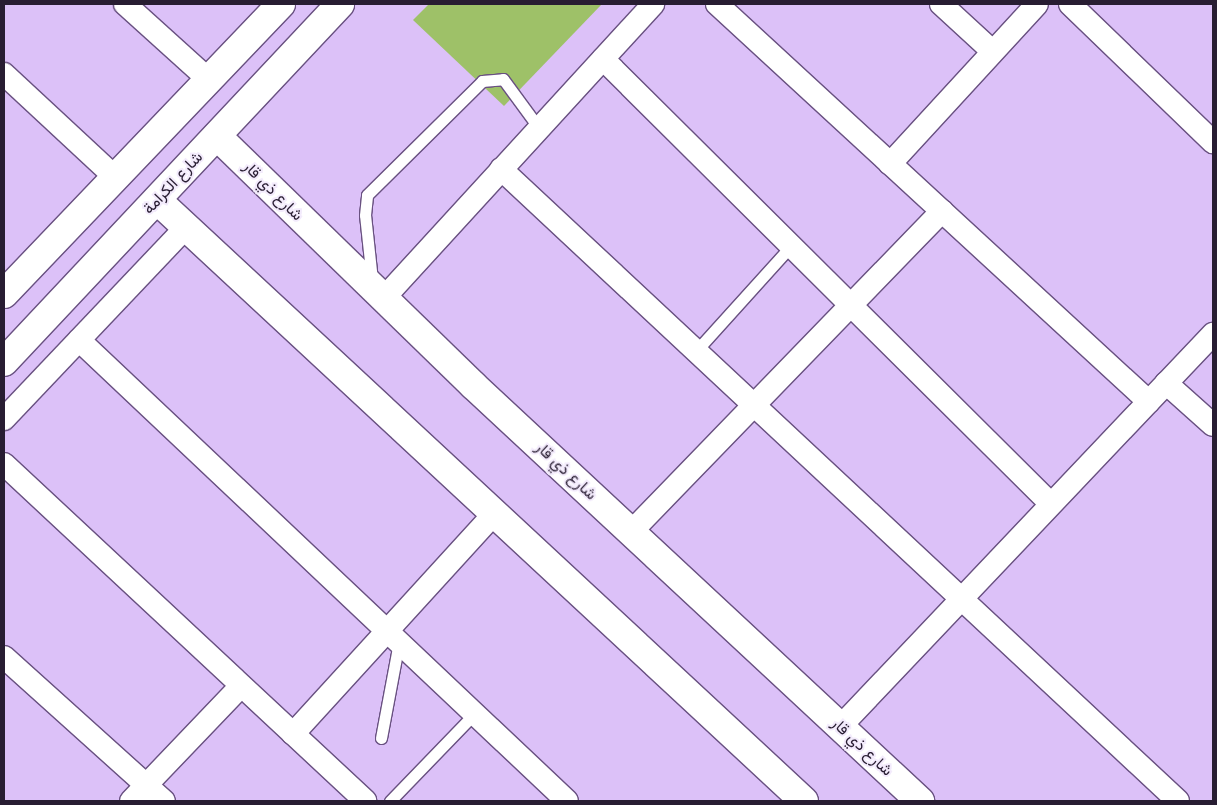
<!DOCTYPE html>
<html>
<head>
<meta charset="utf-8">
<style>
	body { margin:0 }
	#map { position:relative; width:1217px; height:805px; overflow:hidden; background:#dcc1f8; font-family:Poppins,Vazirmatn,sans-serif }
	div>[style] { position:absolute }
	[style*='--x'] { left:calc(var(--x)*1px); top:calc(var(--y)*1px); width:calc(var(--w)*1px); rotate:calc(var(--a)*1deg) }
	.green>* { inset:0; background:#9ec168 }
	.roads { filter:drop-shadow(1px 0 #695181) drop-shadow(-1px 0 #695181) drop-shadow(0 1px #695181) drop-shadow(0 -1px #695181) }
	.service>* { height:11px; margin:-5.5px; padding:0 5.5px; transform-origin:5.5px; border-radius:5.5px; background:#fff }
	.minor>* { height:22px; margin:-11px; padding:0 11px; transform-origin:11px; border-radius:11px; background:#fff }
	.tertiary>* { height:28px; margin:-14px; padding:0 14px; transform-origin:14px; border-radius:14px; background:#fff }
	span { translate:-50% -50%; white-space:nowrap; text-align:center; line-height:1.15; -webkit-text-stroke:4px #f3ebfc; paint-order:stroke }
	.street-label { font-size:16px; color:#281d32 }
	.frame { position:absolute; inset:0; border:5px solid #281d32; pointer-events:none }
</style>
</head>
<body>
<div id="map">
	<div class="green">
		<div style="clip-path:polygon(429px 4px,602px 4px,504px 106px,413px 20px)"></div>
	</div>
	<div class="roads">
		<div class="service">
			<div style="--x:372;--y:280;--w:65;--a:-96.1"></div>
			<div style="--x:365;--y:215;--w:20;--a:-84"></div>
			<div style="--x:367;--y:195;--w:162;--a:-44.7"></div>
			<div style="--x:482;--y:81;--w:21;--a:-5"></div>
			<div style="--x:503;--y:79;--w:61;--a:53.7"></div>
			<div style="--x:696;--y:351;--w:142;--a:-47.9"></div>
			<div style="--x:381;--y:738;--w:98;--a:-79.4"></div>
			<div style="--x:390;--y:801;--w:121;--a:-46"></div>
		</div>
		<div class="minor">
			<div style="--x:125;--y:4;--w:113;--a:42.1"></div>
			<div style="--x:717;--y:4;--w:587;--a:42.65"></div>
			<div style="--x:941;--y:4;--w:68;--a:42.6"></div>
			<div style="--x:1070;--y:4;--w:199;--a:44"></div>
			<div style="--x:603;--y:59;--w:631;--a:44.81"></div>
			<div style="--x:4;--y:74;--w:151;--a:42.9"></div>
			<div style="--x:890;--y:164;--w:217;--a:-47.4"></div>
			<div style="--x:501;--y:169;--w:926;--a:43.03"></div>
			<div style="--x:383;--y:299;--w:400;--a:-47.5"></div>
			<div style="--x:79;--y:340;--w:671;--a:43.37"></div>
			<div style="--x:1166;--y:383;--w:63;--a:41.8"></div>
			<div style="--x:4;--y:419;--w:262;--a:-46.5"></div>
			<div style="--x:4;--y:464;--w:494;--a:43"></div>
			<div style="--x:631;--y:532;--w:447;--a:-45.9"></div>
			<div style="--x:4;--y:657;--w:215;--a:42"></div>
			<div style="--x:840;--y:727;--w:542;--a:-46.5"></div>
			<div style="--x:293;--y:734;--w:299;--a:-47.6"></div>
			<div style="--x:131;--y:801;--w:159;--a:-46.3"></div>
		</div>
		<div class="tertiary">
			<div style="--x:217;--y:136;--w:357;--a:44.2"></div>
			<div style="--x:473;--y:385;--w:611;--a:42.94"></div>
			<div style="--x:157;--y:200;--w:883;--a:42.89"></div>
			<div style="--x:4;--y:294;--w:401;--a:-46.3"></div>
			<div style="--x:4;--y:362;--w:491;--a:-46.8"></div>
		</div>
	</div>
	<div class="street-label">
		<span style="left:173px;top:183px;rotate:-47deg">شارع الكرامة</span>
		<span style="left:273px;top:191px;rotate:45deg">شارع ذي قار</span>
		<span style="left:566px;top:471px;rotate:43deg">شارع ذي قار</span>
		<span style="left:862px;top:747px;rotate:43deg">شارع ذي قار</span>
	</div>
	<div class="frame"></div>
</div>
</body>
</html>
